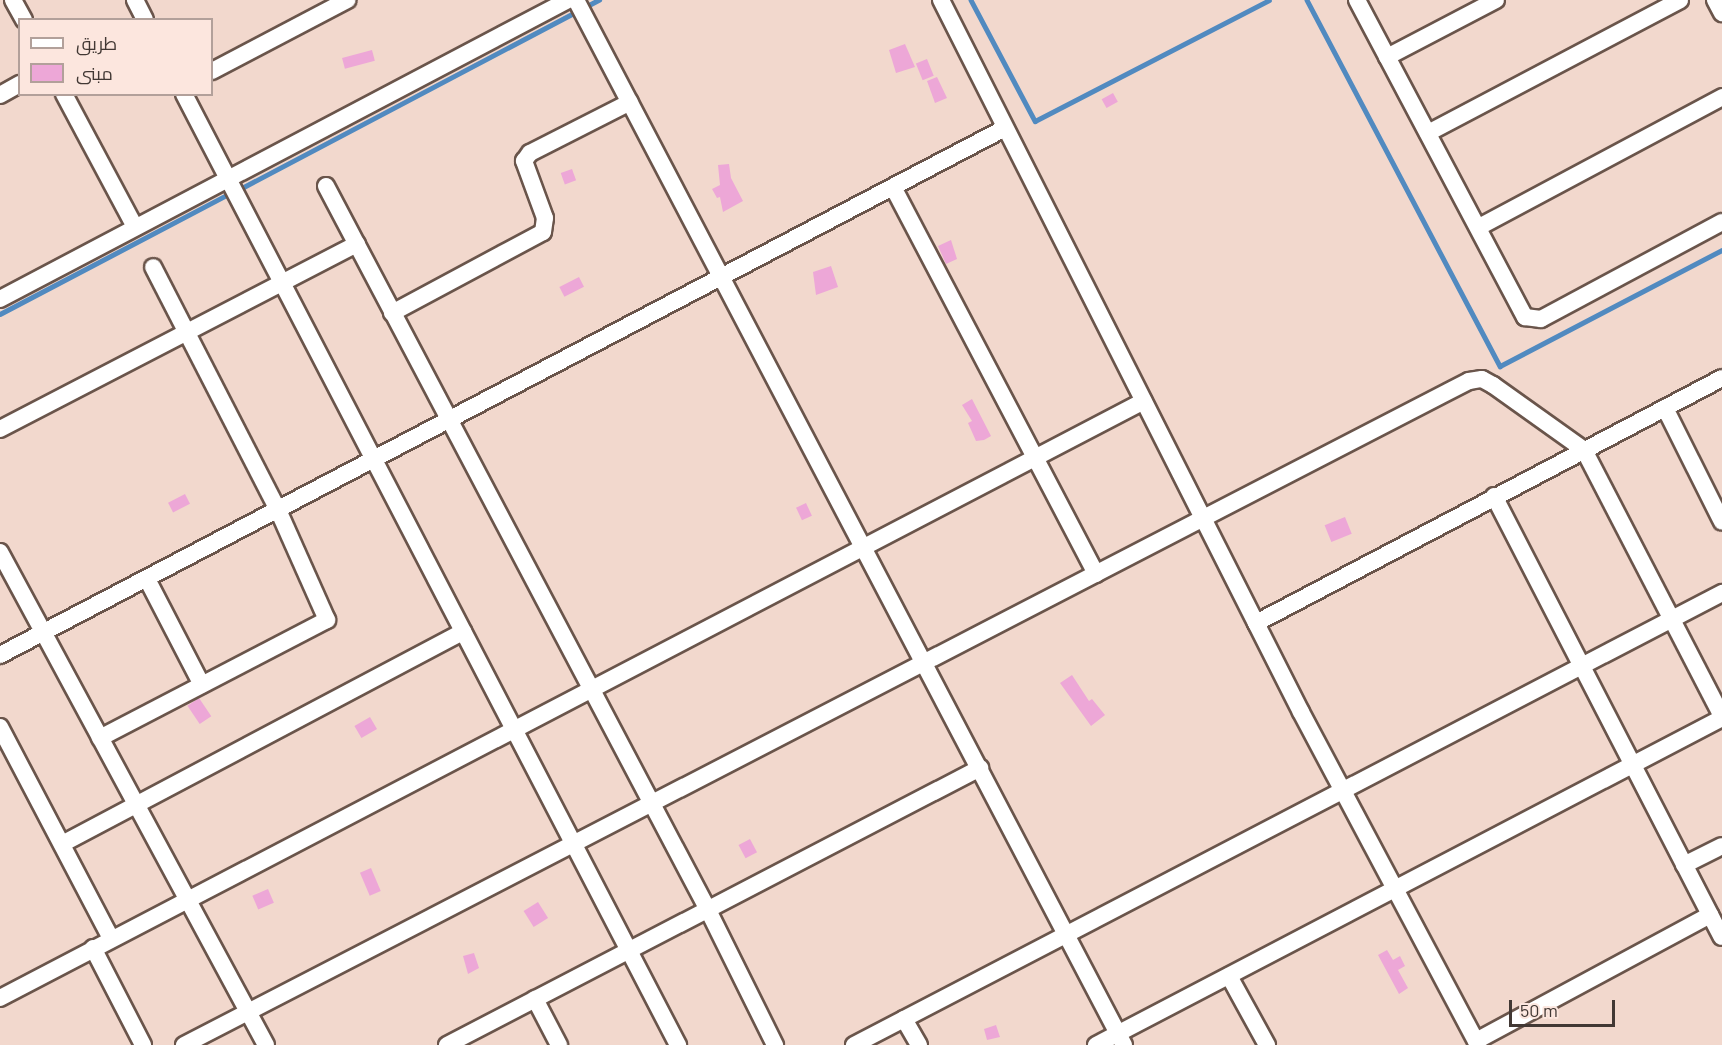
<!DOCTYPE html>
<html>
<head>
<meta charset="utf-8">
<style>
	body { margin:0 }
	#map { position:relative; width:1722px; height:1045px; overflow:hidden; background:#f2d8cd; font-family:Barlow,Cairo,sans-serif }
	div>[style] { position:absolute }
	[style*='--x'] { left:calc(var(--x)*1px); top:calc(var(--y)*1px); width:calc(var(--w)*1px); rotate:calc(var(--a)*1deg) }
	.stream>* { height:4.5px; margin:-2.25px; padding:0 2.25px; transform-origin:2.25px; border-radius:2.25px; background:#518ac0 }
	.building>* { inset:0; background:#eda7d7; transform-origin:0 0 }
	.roads { filter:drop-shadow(2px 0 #6a554b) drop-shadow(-2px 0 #6a554b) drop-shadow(0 2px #6a554b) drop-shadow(0 -2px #6a554b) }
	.minor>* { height:16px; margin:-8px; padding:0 8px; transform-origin:8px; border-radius:8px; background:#fff }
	span { translate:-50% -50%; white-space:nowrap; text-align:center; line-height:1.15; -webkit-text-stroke:4.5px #fce6de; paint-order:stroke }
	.legend { position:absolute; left:18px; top:18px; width:195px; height:78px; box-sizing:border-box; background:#fce6de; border:2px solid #b2a09a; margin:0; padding:8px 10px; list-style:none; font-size:18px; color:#423834 }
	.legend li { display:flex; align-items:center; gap:12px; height:30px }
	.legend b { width:30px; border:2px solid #b2a09a }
	.scale { position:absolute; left:1509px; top:1000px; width:106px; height:27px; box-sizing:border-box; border:3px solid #423834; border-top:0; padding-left:8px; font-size:18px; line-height:21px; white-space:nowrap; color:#423834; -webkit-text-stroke:4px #fce6de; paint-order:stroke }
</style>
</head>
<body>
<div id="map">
	<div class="stream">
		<div style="--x:971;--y:0;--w:137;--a:62.1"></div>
		<div style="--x:1035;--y:121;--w:263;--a:-27.3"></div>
		<div style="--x:1307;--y:0;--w:414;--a:62.2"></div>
		<div style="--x:1500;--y:366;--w:250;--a:-27.6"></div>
		<div style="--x:238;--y:190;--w:408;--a:-27.8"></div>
		<div style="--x:0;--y:314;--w:260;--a:-27.7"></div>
	</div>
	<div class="building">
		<div style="clip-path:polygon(905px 44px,915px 67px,896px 73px,889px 50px)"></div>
		<div style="left:372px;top:50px;width:11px;height:31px;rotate:75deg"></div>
		<div style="left:927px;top:59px;width:18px;height:12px;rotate:68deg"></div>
		<div style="clip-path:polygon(937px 77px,947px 98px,935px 103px,927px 81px)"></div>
		<div style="left:1113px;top:93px;width:10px;height:13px;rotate:61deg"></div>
		<div style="clip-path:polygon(729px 164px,731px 178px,743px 201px,723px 212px,720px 197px,717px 198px,712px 189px,720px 185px,718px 165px)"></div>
		<div style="left:572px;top:169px;width:12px;height:12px;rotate:70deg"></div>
		<div style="clip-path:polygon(951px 240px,957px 259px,946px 264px,938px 246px)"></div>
		<div style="clip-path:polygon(831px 266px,838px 287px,816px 295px,813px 272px)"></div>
		<div style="left:579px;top:277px;width:11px;height:22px;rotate:63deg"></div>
		<div style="clip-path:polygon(972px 399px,991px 436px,984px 440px,976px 441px,968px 423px,972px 421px,962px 405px)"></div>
		<div style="left:185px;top:494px;width:11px;height:19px;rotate:63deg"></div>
		<div style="left:806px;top:503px;width:14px;height:11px;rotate:65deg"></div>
		<div style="left:1345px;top:517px;width:18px;height:22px;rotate:68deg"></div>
		<div style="clip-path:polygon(1072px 675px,1089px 701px,1092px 699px,1105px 715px,1091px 726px,1060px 683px)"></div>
		<div style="left:199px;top:698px;width:22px;height:14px;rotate:56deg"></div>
		<div style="left:370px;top:717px;width:14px;height:18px;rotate:60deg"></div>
		<div style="left:750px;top:839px;width:15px;height:13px;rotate:62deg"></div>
		<div style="left:371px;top:868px;width:25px;height:12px;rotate:67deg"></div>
		<div style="left:268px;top:889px;width:15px;height:17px;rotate:67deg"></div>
		<div style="left:538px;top:902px;width:19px;height:17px;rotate:58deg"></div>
		<div style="clip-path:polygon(1387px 950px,1393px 960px,1400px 956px,1405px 966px,1398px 970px,1408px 988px,1399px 994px,1378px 955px)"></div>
		<div style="clip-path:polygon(474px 953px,479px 968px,468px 974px,463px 956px)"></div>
		<div style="clip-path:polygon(996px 1025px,1000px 1037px,987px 1040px,984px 1029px)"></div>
	</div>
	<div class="roads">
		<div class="minor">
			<div style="--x:13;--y:0;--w:23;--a:61"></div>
			<div style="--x:135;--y:0;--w:22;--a:63"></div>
			<div style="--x:576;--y:0;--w:1180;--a:62.33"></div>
			<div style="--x:941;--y:0;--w:798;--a:63.18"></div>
			<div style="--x:1301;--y:712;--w:377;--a:62"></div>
			<div style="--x:1357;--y:0;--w:359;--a:62.1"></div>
			<div style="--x:1525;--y:317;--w:16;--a:7"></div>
			<div style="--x:1541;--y:319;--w:205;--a:-28.2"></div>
			<div style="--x:1715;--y:0;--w:15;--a:62"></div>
			<div style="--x:1387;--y:57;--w:123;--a:-27.6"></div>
			<div style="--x:212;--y:71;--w:153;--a:-27.7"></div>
			<div style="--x:64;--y:94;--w:151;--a:61.9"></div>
			<div style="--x:184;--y:94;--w:1072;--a:62.55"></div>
			<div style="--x:0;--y:95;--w:23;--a:-29"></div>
			<div style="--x:1428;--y:133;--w:285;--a:-27.8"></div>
			<div style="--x:326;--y:186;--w:819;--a:62.18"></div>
			<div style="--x:708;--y:910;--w:151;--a:63.6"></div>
			<div style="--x:893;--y:187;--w:437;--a:62.3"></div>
			<div style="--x:1479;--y:227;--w:276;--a:-28.1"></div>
			<div style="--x:0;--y:299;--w:642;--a:-27.76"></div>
			<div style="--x:392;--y:313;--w:171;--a:-28.2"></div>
			<div style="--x:543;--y:232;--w:14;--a:-82"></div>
			<div style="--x:545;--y:218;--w:61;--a:-110.2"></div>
			<div style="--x:524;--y:161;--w:10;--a:-53"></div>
			<div style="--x:530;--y:153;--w:112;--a:-27"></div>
			<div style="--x:1665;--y:408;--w:127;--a:63.4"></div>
			<div style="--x:0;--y:429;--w:402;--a:-27.4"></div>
			<div style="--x:1494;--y:496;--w:496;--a:62.7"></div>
			<div style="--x:0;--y:552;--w:560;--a:61.65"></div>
			<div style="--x:147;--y:579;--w:119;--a:62.6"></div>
			<div style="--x:1256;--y:623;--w:526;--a:-27.73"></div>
			<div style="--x:0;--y:655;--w:1135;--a:-27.67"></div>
			<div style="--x:0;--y:727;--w:238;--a:62.3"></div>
			<div style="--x:100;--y:738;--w:256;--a:-27.5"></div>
			<div style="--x:327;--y:620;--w:120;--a:-114"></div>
			<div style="--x:278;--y:510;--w:273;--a:-117.2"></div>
			<div style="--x:62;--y:844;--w:454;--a:-27.9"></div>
			<div style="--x:1684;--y:865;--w:42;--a:-26.6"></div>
			<div style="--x:93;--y:948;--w:109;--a:62.7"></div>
			<div style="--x:1229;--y:976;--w:79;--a:61.2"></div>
			<div style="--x:0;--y:998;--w:1290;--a:-27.56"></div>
			<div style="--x:535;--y:999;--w:52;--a:62.4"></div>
			<div style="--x:904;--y:1019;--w:30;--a:60"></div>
			<div style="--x:1476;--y:1041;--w:266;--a:-28.3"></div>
			<div style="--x:184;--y:1045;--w:1446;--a:-27.33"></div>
			<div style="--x:1469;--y:381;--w:13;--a:-9"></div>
			<div style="--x:1482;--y:379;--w:13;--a:29"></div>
			<div style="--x:1493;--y:385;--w:112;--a:35.5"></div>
			<div style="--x:1584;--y:450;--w:300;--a:62.6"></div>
			<div style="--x:447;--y:1045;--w:601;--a:-27.46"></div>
			<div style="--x:854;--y:1045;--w:979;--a:-27.51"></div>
			<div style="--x:1096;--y:1045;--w:706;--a:-27.58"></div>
		</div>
	</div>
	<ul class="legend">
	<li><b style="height:8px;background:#fff"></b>طريق</li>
	<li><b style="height:16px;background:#eda7d7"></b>مبنى</li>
	</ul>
	<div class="scale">50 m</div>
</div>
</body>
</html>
